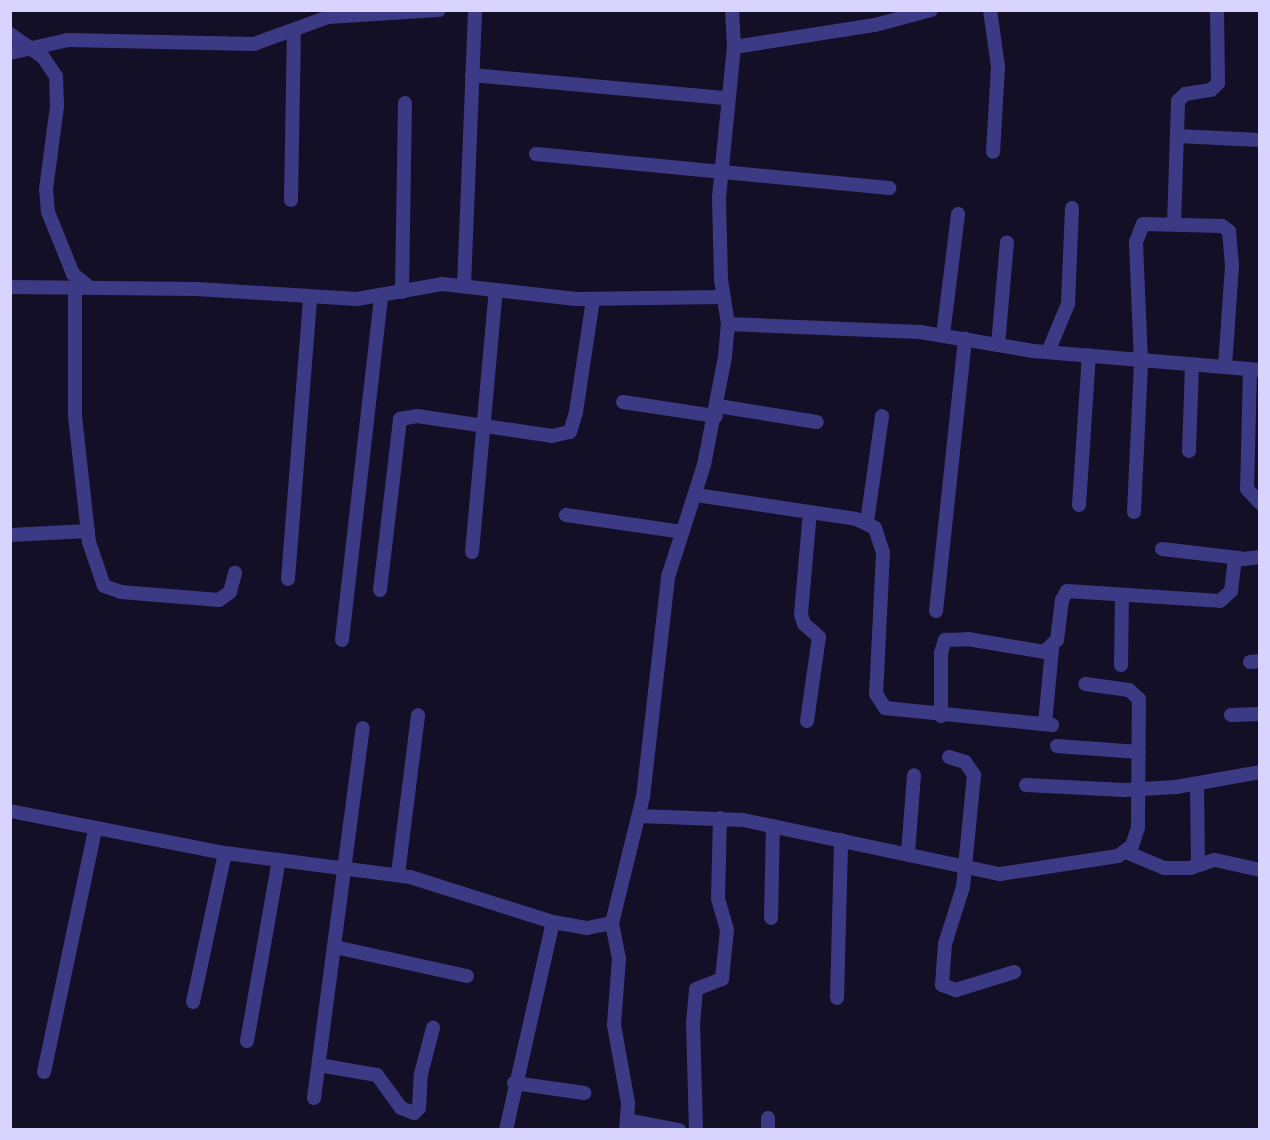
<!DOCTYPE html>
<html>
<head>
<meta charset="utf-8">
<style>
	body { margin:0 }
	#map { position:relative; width:1270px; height:1140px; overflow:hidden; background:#130f26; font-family:Poppins,sans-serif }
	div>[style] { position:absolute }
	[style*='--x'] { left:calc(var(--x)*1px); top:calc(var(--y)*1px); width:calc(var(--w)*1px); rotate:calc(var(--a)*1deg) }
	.minor>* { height:14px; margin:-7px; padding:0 7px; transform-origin:7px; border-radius:7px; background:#3d3a85 }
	span { translate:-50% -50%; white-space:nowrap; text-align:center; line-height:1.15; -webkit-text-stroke:6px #130f26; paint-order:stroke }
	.frame { position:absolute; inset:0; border:12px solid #d9d4ff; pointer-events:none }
</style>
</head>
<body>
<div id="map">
	<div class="minor">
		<div style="--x:990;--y:10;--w:57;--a:81.9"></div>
		<div style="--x:998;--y:66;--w:86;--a:93.3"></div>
		<div style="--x:10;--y:34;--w:40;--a:34.9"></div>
		<div style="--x:43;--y:57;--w:23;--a:56"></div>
		<div style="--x:56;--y:76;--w:30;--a:88"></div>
		<div style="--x:57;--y:106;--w:84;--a:97.5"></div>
		<div style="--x:46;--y:189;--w:23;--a:85"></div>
		<div style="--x:48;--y:212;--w:67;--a:68"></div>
		<div style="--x:73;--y:274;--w:21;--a:39"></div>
		<div style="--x:734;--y:47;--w:143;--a:-8.9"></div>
		<div style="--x:875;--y:25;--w:58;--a:-15"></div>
		<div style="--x:10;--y:53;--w:59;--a:-12.6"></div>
		<div style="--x:68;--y:40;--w:186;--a:1.2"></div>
		<div style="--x:254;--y:44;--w:79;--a:-20"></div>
		<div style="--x:328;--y:17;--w:111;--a:-3.6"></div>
		<div style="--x:472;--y:75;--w:256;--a:5.2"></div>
		<div style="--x:1177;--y:136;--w:83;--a:2.8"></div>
		<div style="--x:536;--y:154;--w:355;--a:5.5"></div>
		<div style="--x:291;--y:200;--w:169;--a:-89"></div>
		<div style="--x:1174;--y:224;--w:123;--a:-88.1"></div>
		<div style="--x:1178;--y:101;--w:10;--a:-45"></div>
		<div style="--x:1185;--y:94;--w:26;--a:-9"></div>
		<div style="--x:1211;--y:90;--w:10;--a:-45"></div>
		<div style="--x:1218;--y:83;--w:73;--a:-90.8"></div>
		<div style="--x:464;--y:286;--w:276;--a:-87.7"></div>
		<div style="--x:10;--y:287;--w:187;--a:0.6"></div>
		<div style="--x:197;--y:289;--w:160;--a:3.6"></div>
		<div style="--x:357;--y:299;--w:86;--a:-10"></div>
		<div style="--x:442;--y:284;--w:135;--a:6.4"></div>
		<div style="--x:576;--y:299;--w:147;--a:-0.8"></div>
		<div style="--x:75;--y:287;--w:129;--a:90"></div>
		<div style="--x:75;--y:416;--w:127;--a:83.7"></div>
		<div style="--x:89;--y:542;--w:46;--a:71.2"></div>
		<div style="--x:104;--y:586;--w:18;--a:19"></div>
		<div style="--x:121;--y:592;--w:98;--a:4.7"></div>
		<div style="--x:219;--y:600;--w:14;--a:-36"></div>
		<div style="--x:230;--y:592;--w:20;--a:-75"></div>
		<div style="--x:402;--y:292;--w:189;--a:-89.1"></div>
		<div style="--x:728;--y:324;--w:192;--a:2.4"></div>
		<div style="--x:920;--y:332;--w:115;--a:9.5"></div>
		<div style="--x:1033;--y:351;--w:228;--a:4.8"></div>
		<div style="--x:943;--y:335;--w:122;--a:-82.9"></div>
		<div style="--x:998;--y:345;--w:103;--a:-85"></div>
		<div style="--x:1048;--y:352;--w:52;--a:-67.4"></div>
		<div style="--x:1068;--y:304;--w:96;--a:-87.6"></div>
		<div style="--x:1250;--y:369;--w:120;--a:91.4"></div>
		<div style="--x:1247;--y:489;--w:19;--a:47"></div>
		<div style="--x:623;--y:402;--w:94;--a:8.6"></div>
		<div style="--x:718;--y:406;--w:100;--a:9.2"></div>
		<div style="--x:1189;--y:451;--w:86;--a:-88"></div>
		<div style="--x:696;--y:495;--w:162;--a:8.5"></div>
		<div style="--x:856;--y:519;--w:21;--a:25"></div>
		<div style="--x:875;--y:528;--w:26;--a:72"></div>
		<div style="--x:883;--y:553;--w:141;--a:92.8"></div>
		<div style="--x:876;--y:694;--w:17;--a:57"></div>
		<div style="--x:885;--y:708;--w:168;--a:5.8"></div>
		<div style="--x:1079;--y:505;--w:150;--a:-86.2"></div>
		<div style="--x:1134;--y:512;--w:150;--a:-87.3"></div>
		<div style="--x:1141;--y:362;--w:120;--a:-92.4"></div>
		<div style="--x:1136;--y:242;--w:19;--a:-69"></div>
		<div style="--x:1143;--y:224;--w:79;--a:1.5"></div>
		<div style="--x:1222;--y:226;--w:9;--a:36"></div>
		<div style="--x:1229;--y:231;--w:35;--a:85"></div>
		<div style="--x:1232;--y:266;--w:101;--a:94"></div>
		<div style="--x:566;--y:515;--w:117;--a:8.3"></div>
		<div style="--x:867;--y:522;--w:107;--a:-81.9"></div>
		<div style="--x:10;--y:535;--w:78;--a:-2.9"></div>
		<div style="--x:1162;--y:549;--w:79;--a:6.6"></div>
		<div style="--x:472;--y:552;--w:263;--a:-84.8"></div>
		<div style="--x:288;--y:579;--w:281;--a:-85.5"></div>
		<div style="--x:380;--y:590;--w:172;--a:-83.3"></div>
		<div style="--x:400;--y:419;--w:17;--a:-10"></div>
		<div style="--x:417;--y:416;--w:136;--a:8.4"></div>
		<div style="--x:552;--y:436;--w:18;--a:-13"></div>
		<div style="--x:570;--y:432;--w:21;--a:-73"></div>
		<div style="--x:576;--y:412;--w:114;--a:-81.4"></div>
		<div style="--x:936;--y:611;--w:274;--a:-83.9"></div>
		<div style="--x:342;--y:640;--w:346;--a:-83.5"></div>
		<div style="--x:1250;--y:662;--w:10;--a:-6"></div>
		<div style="--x:1121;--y:665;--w:69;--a:-89.2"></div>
		<div style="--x:1231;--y:715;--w:29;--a:-2"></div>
		<div style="--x:941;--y:716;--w:63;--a:-90"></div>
		<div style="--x:941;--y:653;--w:14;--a:-73"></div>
		<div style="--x:945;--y:640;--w:23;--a:-2"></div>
		<div style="--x:968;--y:639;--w:77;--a:9.7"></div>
		<div style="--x:1044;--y:652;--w:18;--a:-43"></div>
		<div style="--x:1057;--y:640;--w:40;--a:-82.9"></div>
		<div style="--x:1062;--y:600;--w:10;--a:-61"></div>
		<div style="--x:1067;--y:591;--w:153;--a:3.7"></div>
		<div style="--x:1220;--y:601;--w:15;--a:-42"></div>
		<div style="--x:1231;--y:591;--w:31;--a:-83"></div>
		<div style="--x:1235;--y:560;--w:25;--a:-7"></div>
		<div style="--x:807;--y:721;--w:85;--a:-81.9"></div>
		<div style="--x:819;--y:637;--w:20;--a:-139"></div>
		<div style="--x:804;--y:624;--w:10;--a:-107"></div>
		<div style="--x:801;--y:614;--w:102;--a:-85"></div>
		<div style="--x:1045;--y:724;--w:76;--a:-84.7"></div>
		<div style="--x:1057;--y:746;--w:82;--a:4.2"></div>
		<div style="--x:949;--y:757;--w:17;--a:17"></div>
		<div style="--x:965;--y:762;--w:16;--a:55"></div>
		<div style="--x:974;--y:775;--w:113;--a:95.6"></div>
		<div style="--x:963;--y:887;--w:60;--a:107.5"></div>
		<div style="--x:945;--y:944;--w:41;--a:94.2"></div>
		<div style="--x:942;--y:985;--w:15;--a:20"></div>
		<div style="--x:956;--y:990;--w:61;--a:-17.2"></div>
		<div style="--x:1197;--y:784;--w:81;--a:89.3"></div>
		<div style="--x:1026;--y:785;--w:98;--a:2.9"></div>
		<div style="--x:1124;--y:790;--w:52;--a:-3.3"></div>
		<div style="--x:1176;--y:787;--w:85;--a:-10.1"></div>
		<div style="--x:10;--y:811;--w:219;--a:11.1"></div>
		<div style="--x:225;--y:853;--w:187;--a:7.4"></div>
		<div style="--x:410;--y:877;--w:150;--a:17.5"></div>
		<div style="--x:553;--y:922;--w:35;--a:10"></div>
		<div style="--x:587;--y:928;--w:25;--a:-11"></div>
		<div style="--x:612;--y:923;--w:130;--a:-76.2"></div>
		<div style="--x:643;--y:797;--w:221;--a:-83.5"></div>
		<div style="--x:668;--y:577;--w:118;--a:-72.2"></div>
		<div style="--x:704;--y:465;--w:110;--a:-79"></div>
		<div style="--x:725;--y:357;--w:33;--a:-85"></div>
		<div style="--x:728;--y:324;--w:45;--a:-99"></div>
		<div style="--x:721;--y:280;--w:83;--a:-91.4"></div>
		<div style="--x:719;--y:197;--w:151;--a:-84.3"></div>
		<div style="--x:734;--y:47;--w:37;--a:-93"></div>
		<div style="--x:639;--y:816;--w:104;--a:2.2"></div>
		<div style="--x:743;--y:820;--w:263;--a:11.9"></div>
		<div style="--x:1000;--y:874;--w:119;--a:-8.7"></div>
		<div style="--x:1118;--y:856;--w:17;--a:-36"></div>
		<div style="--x:1132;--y:846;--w:20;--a:-72"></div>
		<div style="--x:1138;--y:827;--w:128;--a:-89.6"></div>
		<div style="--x:1139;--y:699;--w:13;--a:-138"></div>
		<div style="--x:1129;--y:690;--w:44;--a:-172.2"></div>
		<div style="--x:1126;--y:852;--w:41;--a:22.8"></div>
		<div style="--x:1164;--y:868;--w:26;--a:0"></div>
		<div style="--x:1190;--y:868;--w:26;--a:-18"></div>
		<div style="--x:1215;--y:860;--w:46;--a:12.5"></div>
		<div style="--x:908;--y:853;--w:78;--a:-85.6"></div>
		<div style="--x:398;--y:874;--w:160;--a:-82.8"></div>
		<div style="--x:771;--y:918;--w:92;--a:-88.8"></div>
		<div style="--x:612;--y:923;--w:36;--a:79"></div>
		<div style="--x:619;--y:958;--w:67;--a:94.3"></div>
		<div style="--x:614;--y:1025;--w:79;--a:79.8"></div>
		<div style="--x:628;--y:1103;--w:27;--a:94"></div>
		<div style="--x:335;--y:947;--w:135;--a:12.4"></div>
		<div style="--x:837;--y:998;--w:158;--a:-88.5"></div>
		<div style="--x:193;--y:1002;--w:152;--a:-77.9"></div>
		<div style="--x:247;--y:1041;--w:184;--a:-80"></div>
		<div style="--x:319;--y:1065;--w:59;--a:9.8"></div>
		<div style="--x:377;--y:1075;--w:41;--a:54"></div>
		<div style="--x:401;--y:1108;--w:14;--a:21"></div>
		<div style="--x:414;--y:1113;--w:7;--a:-45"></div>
		<div style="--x:419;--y:1108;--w:34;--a:-87"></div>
		<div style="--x:421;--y:1074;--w:48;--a:-75.4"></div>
		<div style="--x:44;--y:1072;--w:248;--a:-78.1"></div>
		<div style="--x:514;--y:1083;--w:71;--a:8.1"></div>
		<div style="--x:314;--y:1098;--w:373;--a:-82.5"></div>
		<div style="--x:627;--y:1120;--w:53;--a:10.9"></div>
		<div style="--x:506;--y:1130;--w:213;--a:-77.3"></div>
		<div style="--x:696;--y:1130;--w:106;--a:-91.6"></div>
		<div style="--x:693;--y:1024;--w:35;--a:-85"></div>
		<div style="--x:696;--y:989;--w:28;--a:-21"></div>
		<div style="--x:722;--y:979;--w:49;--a:-84.2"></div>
		<div style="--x:727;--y:930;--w:32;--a:-106"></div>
		<div style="--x:718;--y:899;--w:81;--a:-88.6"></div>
		<div style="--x:768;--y:1130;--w:12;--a:-90"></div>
	</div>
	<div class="frame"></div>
</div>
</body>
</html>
